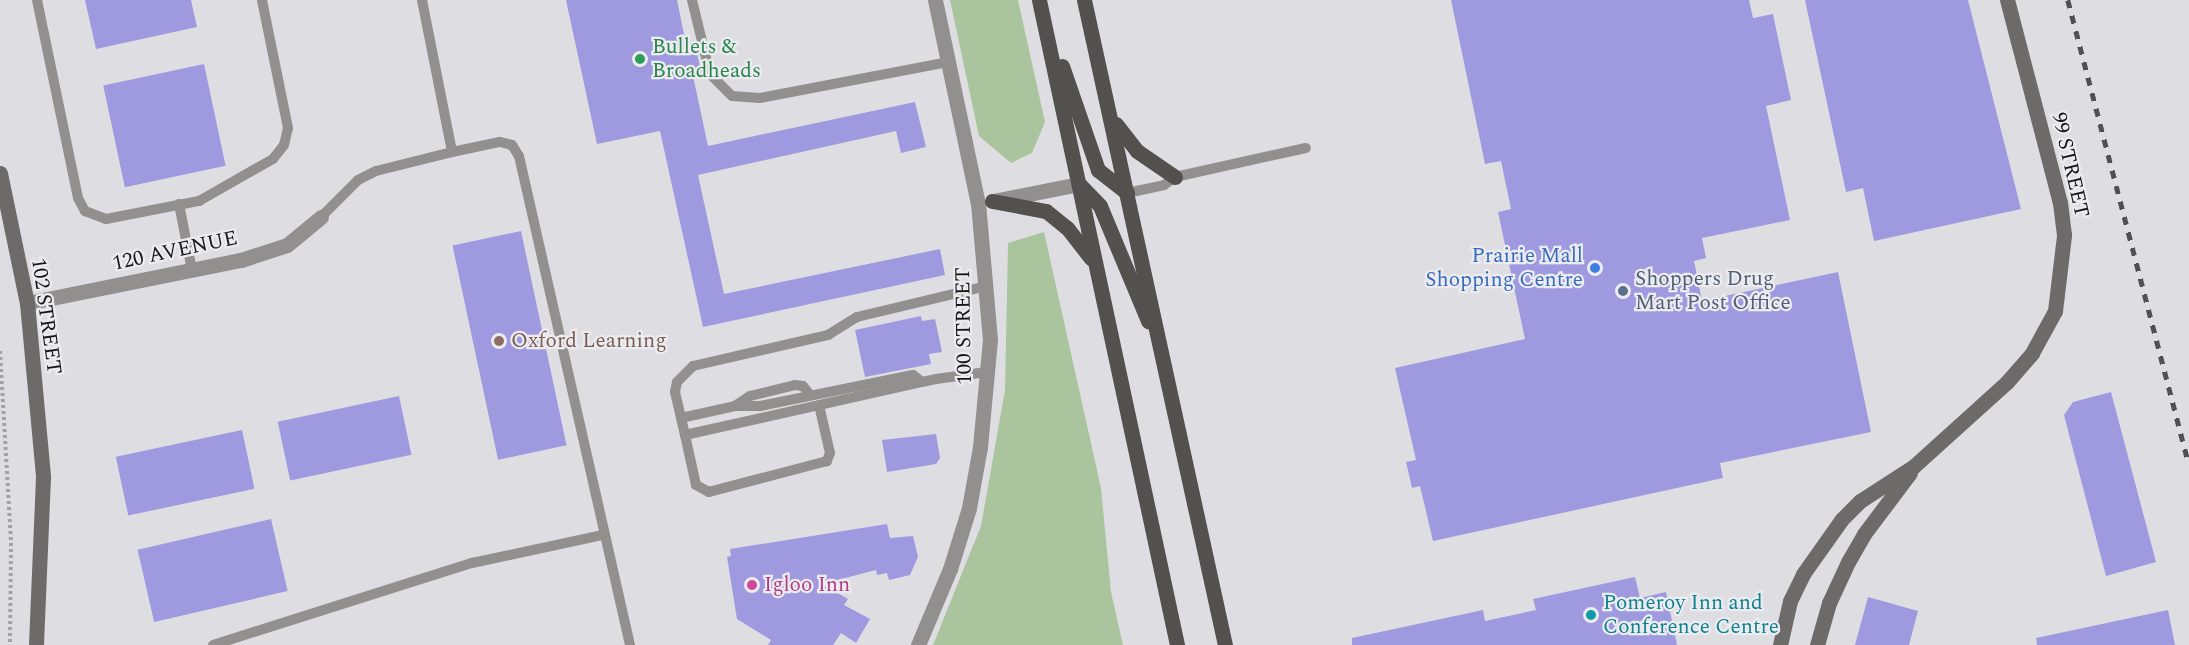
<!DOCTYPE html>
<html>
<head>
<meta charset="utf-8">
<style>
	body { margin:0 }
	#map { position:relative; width:2189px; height:645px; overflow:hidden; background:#dedee2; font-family:Spectral,serif }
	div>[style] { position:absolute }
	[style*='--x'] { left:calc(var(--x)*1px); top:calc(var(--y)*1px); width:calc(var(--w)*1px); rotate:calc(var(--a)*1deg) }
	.green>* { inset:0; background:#aac59d }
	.building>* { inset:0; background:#9f9adf; transform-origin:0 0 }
	.path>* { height:4px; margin-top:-2px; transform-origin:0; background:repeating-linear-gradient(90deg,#a2a2a5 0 3px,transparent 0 6px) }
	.lane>* { height:10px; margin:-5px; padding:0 5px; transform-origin:5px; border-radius:5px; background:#91908f }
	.street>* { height:15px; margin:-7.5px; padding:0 7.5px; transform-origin:7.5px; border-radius:7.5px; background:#91908f }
	.secondary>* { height:15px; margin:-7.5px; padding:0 7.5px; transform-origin:7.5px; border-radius:7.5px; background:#6c6b69 }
	.primary>* { height:15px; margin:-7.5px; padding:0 7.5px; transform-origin:7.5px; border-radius:7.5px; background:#52514e }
	.rail>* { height:4.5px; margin-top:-2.25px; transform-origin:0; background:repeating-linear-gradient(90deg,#505052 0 8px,transparent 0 16px) }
	.dots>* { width:16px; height:16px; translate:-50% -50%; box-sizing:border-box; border:3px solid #ecebef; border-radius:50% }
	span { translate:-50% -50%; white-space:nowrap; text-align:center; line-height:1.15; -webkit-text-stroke:4.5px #ecebef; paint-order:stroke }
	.leisure-label { font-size:21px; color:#27864d }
	.left { translate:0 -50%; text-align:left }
	.street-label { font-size:21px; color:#181819 }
	.shop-label { font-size:21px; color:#366cbe }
	.right { translate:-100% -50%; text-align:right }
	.service-label { font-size:21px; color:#4e5e75 }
	.education-label { font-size:21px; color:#785e54 }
	.hotel-label { font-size:21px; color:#b23c85 }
	.culture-label { font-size:21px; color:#0d838f }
</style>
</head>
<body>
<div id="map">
	<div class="green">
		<div style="clip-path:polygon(950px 0,1018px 0,1045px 122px,1032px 153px,1011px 163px,979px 136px)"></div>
		<div style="clip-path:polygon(1044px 232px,1101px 488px,1111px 592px,1123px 645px,933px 645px,981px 526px,1005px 390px,1008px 243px)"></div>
	</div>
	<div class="building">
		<div style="clip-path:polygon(85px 0,191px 0,197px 27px,96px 49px)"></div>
		<div style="clip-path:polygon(566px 0,677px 0,686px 44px,694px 42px,702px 74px,693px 76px,708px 146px,915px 102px,926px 147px,901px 153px,896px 131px,698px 175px,724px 294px,940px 249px,945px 275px,703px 327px,660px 131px,597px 144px)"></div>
		<div style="clip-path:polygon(1451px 0,1749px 0,1753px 18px,1773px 14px,1791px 100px,1766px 106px,1790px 220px,1702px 238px,1706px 258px,1694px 261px,1702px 301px,1838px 272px,1871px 432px,1720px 463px,1723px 478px,1433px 541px,1420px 486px,1412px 488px,1406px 462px,1416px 460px,1395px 368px,1525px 339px,1498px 212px,1511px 209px,1501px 161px,1485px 164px)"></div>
		<div style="clip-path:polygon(1805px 0,1968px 0,2021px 209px,1874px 241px,1863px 188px,1846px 192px)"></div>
		<div style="left:204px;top:64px;width:104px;height:103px;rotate:78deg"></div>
		<div style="left:521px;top:231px;width:219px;height:70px;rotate:78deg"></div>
		<div style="clip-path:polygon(921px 316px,922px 321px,935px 319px,942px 352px,929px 354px,931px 364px,865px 377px,855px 330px)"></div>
		<div style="clip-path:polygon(2111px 392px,2156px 562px,2106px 576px,2064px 415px,2073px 402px)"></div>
		<div style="left:399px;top:396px;width:60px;height:124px;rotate:78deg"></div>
		<div style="left:242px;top:430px;width:60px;height:129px;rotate:78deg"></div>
		<div style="clip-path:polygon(936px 434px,940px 458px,936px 464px,887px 472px,882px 440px)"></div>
		<div style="left:271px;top:519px;width:74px;height:137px;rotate:77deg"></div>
		<div style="clip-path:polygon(887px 524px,890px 538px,913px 536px,918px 557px,910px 575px,889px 580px,887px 573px,877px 575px,876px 570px,822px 584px,848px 599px,844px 605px,870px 619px,856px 643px,841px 633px,833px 645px,768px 645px,771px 640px,737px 619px,727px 557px,731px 556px,730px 549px)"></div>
		<div style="clip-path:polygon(1635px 577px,1640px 598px,1666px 592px,1677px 645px,1352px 645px,1352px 638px,1483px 610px,1485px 621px,1536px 610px,1533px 599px)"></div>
		<div style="clip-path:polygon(1868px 597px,1918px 611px,1909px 645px,1855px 645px)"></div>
		<div style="clip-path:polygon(2168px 610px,2175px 645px,2037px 645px,2036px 638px)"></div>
	</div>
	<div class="path">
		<div style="--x:0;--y:351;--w:192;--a:86.7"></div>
		<div style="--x:11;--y:543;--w:102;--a:90.6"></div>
	</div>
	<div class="lane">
		<div style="--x:37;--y:0;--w:202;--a:78.3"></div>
		<div style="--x:78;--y:198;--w:15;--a:62"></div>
		<div style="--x:85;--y:211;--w:22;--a:21"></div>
		<div style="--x:106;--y:219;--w:95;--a:-11"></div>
		<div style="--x:199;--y:201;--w:85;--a:-29.6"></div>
		<div style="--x:273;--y:159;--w:18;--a:-52"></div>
		<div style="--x:284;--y:145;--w:17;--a:-77"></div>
		<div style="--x:288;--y:128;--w:131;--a:-101.5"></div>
		<div style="--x:422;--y:0;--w:155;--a:78.8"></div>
		<div style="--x:452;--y:152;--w:49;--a:-11.8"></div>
		<div style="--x:500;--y:142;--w:12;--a:14"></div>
		<div style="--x:512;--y:145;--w:13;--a:58"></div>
		<div style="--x:519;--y:156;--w:501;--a:77.21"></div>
		<div style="--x:692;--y:0;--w:76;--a:76.3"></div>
		<div style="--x:710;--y:74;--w:31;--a:45"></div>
		<div style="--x:732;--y:96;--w:28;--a:4"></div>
		<div style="--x:760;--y:98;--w:191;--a:-10.8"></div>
		<div style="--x:1127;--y:193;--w:38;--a:-12"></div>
		<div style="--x:1164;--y:185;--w:14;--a:-36"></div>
		<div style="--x:1175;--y:177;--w:134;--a:-12.5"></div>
		<div style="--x:179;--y:204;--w:67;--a:78.9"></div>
		<div style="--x:321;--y:217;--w:52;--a:-45"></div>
		<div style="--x:358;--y:180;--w:20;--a:-27"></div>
		<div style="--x:376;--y:171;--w:78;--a:-14"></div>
		<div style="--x:819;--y:405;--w:49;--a:77.1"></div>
		<div style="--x:830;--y:453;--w:9;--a:111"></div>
		<div style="--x:827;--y:461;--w:122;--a:165.3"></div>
		<div style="--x:709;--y:492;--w:15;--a:-152"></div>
		<div style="--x:696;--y:485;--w:51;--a:-102.4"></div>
		<div style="--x:685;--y:435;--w:243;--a:-12.6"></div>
		<div style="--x:922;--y:382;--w:14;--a:-12"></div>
		<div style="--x:936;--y:379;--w:51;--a:-7.8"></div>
		<div style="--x:735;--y:406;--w:18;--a:-34"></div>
		<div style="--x:750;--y:396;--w:46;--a:-13.7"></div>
		<div style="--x:795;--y:385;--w:8;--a:7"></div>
		<div style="--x:803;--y:386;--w:11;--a:52"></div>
		<div style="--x:681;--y:418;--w:55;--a:-12.5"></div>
		<div style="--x:735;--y:406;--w:25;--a:0"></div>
		<div style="--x:760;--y:406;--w:156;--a:-11.5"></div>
		<div style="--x:913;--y:375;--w:11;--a:38"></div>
		<div style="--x:685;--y:435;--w:44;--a:-103.1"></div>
		<div style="--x:675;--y:392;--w:10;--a:-79"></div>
		<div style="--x:677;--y:382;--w:23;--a:-45"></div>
		<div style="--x:693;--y:366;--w:139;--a:-12.9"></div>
		<div style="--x:828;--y:335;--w:34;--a:-32"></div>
		<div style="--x:857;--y:317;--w:134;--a:-13.4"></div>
		<div style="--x:213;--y:645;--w:272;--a:-17.6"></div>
		<div style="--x:472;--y:563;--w:134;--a:-12.1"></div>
	</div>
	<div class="street">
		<div style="--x:993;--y:201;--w:88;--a:-11.2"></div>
		<div style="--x:27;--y:303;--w:218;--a:-11.4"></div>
		<div style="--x:241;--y:260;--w:48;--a:-18.1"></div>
		<div style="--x:287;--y:245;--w:44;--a:-39.5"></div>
		<div style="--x:918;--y:645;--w:82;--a:-67.2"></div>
		<div style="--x:950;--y:569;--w:64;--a:-72.7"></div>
		<div style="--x:969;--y:508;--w:62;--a:-79.8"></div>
		<div style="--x:980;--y:447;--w:107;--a:-84.7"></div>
		<div style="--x:990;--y:340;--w:137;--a:-95"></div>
		<div style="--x:978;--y:204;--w:208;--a:-101.9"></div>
	</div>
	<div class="secondary">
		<div style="--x:0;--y:173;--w:133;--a:78.3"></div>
		<div style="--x:27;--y:303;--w:175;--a:84.7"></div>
		<div style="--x:43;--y:477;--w:168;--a:92.4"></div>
		<div style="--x:1780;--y:645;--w:45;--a:-77.2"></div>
		<div style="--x:1790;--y:601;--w:30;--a:-64"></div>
		<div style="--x:1803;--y:574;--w:67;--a:-54.7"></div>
		<div style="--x:1842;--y:519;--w:25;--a:-45"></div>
		<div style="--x:1860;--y:501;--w:64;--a:-32.9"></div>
		<div style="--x:1914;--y:466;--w:125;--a:-42.1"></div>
		<div style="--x:2007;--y:382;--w:38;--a:-49"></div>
		<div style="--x:2032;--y:353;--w:48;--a:-61.3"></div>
		<div style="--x:2055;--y:311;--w:77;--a:-83.2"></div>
		<div style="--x:2064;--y:235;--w:32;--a:-97"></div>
		<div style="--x:2060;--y:203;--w:210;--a:-104.6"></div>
		<div style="--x:1817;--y:645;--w:44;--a:-74.1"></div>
		<div style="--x:1829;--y:603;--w:45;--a:-65.1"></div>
		<div style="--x:1848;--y:562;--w:32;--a:-60"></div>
		<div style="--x:1864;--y:534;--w:76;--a:-53"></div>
	</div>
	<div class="primary">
		<div style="--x:1039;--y:0;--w:660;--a:77.92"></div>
		<div style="--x:1084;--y:0;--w:660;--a:77.67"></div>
		<div style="--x:1062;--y:66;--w:110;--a:70.9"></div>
		<div style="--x:1098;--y:170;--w:37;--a:38"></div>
		<div style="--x:1116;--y:124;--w:34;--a:52"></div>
		<div style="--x:1137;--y:151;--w:46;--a:34.4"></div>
		<div style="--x:1079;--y:184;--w:30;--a:46"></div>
		<div style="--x:1100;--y:206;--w:125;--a:67.3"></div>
		<div style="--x:992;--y:201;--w:55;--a:10.5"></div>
		<div style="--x:1046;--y:211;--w:28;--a:39"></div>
		<div style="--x:1068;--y:229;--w:37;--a:52"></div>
	</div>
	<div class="rail">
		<div style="--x:2068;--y:0;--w:479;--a:75.4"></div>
	</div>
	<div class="dots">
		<div style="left:640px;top:59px;background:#2e9e5b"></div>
		<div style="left:1595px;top:268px;background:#3f7fe0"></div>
		<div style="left:1623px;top:291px;background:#5c6f8a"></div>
		<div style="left:499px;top:341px;background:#8d6e63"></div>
		<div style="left:752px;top:585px;background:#d1479c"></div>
		<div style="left:1591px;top:615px;background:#0f9aa8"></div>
	</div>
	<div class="leisure-label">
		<span class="left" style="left:652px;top:59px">Bullets &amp;<br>Broadheads</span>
	</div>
	<div class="street-label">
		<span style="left:2070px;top:165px;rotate:77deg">99 STREET</span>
		<span style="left:175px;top:251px;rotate:-12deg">120 AVENUE</span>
		<span style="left:46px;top:316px;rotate:82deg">102 STREET</span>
		<span style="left:964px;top:326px;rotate:-91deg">100 STREET</span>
	</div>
	<div class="shop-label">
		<span class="right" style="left:1583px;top:268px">Prairie Mall<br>Shopping Centre</span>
	</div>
	<div class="service-label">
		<span class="left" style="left:1635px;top:291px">Shoppers Drug<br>Mart Post Office</span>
	</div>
	<div class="education-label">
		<span class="left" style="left:511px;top:341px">Oxford Learning</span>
	</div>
	<div class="hotel-label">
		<span class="left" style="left:764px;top:585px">Igloo Inn</span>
	</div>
	<div class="culture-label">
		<span class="left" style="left:1603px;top:615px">Pomeroy Inn and<br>Conference Centre</span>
	</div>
</div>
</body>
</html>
